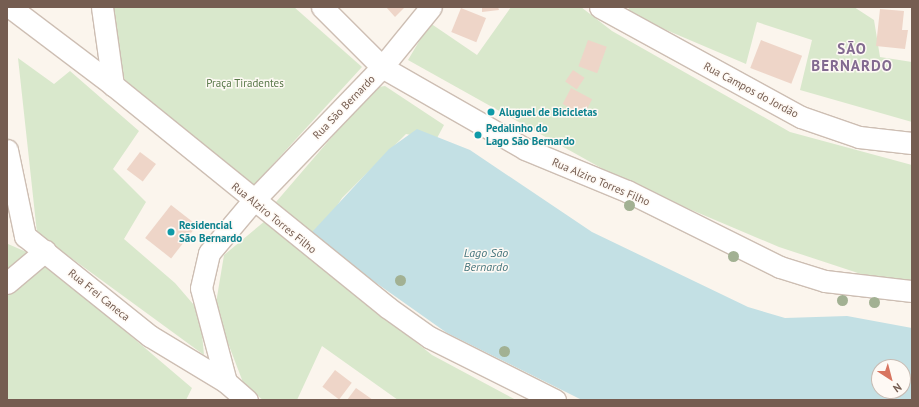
<!DOCTYPE html>
<html>
<head>
<meta charset="utf-8">
<style>
	body { margin:0 }
	#map { position:relative; width:919px; height:407px; overflow:hidden; background:#fbf5ed; font-family:"PT Sans",sans-serif }
	div>[style] { position:absolute }
	[style*='--x'] { left:calc(var(--x)*1px); top:calc(var(--y)*1px); width:calc(var(--w)*1px); rotate:calc(var(--a)*1deg) }
	.green>* { inset:0; background:#d9e8cc }
	.water>* { inset:0; background:#c3e0e4 }
	.building>* { inset:0; background:#eed5c8; transform-origin:0 0 }
	.roads { filter:drop-shadow(1px 0 #cdbeb3) drop-shadow(-1px 0 #cdbeb3) drop-shadow(0 1px #cdbeb3) drop-shadow(0 -1px #cdbeb3) }
	.minor>* { height:21px; margin:-10.5px; padding:0 10.5px; transform-origin:10.5px; border-radius:10.5px; background:#fff }
	.trees>* { width:11px; height:11px; margin:-5.5px; border-radius:50%; background:#a2b193 }
	.dots>* { width:11px; height:11px; translate:-50% -50%; box-sizing:border-box; border:2px solid #fef9f4; border-radius:50% }
	span { translate:-50% -50%; white-space:nowrap; text-align:center; line-height:1.15; -webkit-text-stroke:3px #fef9f4; paint-order:stroke }
	.park-label { font-size:11px; color:#5a794a }
	.street-label { font-size:11px; color:#755d51 }
	.culture-label { font-size:11px; color:#0d838f; font-weight:700 }
	.left { translate:0 -50%; text-align:left }
	.water-label { font-size:12px; color:#49787f; font-style:italic }
	.district-label { font-size:15px; color:#826a90; font-weight:700; letter-spacing:1px }
	.frame { position:absolute; inset:0; border:8px solid #755d51; pointer-events:none }
	.north { position:absolute; left:871px; top:359px; width:40px; height:40px; box-sizing:border-box; background:#fef9f4; border:1px solid #c7bbb3; border-radius:50%; rotate:144deg; font-size:11px; font-weight:700; line-height:16px; text-align:center; color:#755d51 }
	.north::after { content:''; display:block; margin:auto; width:14px; height:18px; background:#d87560; clip-path:polygon(50% 0,100% 100%,50% 72%,0 100%) }
</style>
</head>
<body>
<div id="map">
	<div class="green">
		<div style="clip-path:polygon(111px 7px,294px 7px,362px 67px,254px 185px,134px 93px,122px 75px)"></div>
		<div style="clip-path:polygon(511px 7px,581px 7px,612px 31px,790px 132px,912px 165px,912px 281px,861px 274px,779px 247px,628px 183px,408px 60px,430px 23px,477px 55px)"></div>
		<div style="clip-path:polygon(631px 7px,854px 7px,874px 20px,880px 57px,912px 62px,912px 122px,800px 90px,812px 40px,757px 22px,746px 64px,624px 12px)"></div>
		<div style="clip-path:polygon(18px 58px,54px 84px,70px 71px,139px 131px,113px 169px,146px 202px,124px 239px,175px 283px,200px 312px,204px 355px,37px 233px)"></div>
		<div style="clip-path:polygon(385px 86px,444px 125px,436px 140px,406px 134px,342px 198px,325px 225px,310px 239px,276px 210px,276px 202px,374px 88px)"></div>
		<div style="clip-path:polygon(265px 221px,432px 355px,516px 400px,398px 400px,322px 346px,297px 400px,263px 400px,244px 385px,215px 309px,224px 255px)"></div>
		<div style="clip-path:polygon(7px 236px,8px 244px,38px 257px,192px 388px,186px 400px,7px 400px)"></div>
	</div>
	<div class="water">
		<div style="clip-path:polygon(evenodd,417px 129px,470px 150px,592px 232px,748px 307px,785px 318px,847px 316px,912px 328px,912px 400px,582px 400px,447px 333px,314px 239px,313px 231px,389px 149px,417px 129px,879px 367px,903px 367px,903px 391px,879px 391px,879px 367px)"></div>
	</div>
	<div class="building">
		<div style="clip-path:polygon(386px 7px,405px 7px,395px 17px)"></div>
		<div style="clip-path:polygon(482px 7px,498px 7px,499px 10px,482px 12px)"></div>
		<div style="left:461px;top:8px;width:27px;height:26px;rotate:22deg"></div>
		<div style="clip-path:polygon(880px 9px,904px 11px,902px 30px,908px 30px,905px 49px,876px 46px)"></div>
		<div style="left:588px;top:40px;width:20px;height:28px;rotate:20deg"></div>
		<div style="left:761px;top:40px;width:44px;height:30px;rotate:21deg"></div>
		<div style="left:573px;top:70px;width:14px;height:14px;rotate:34deg"></div>
		<div style="left:571px;top:88px;width:24px;height:18px;rotate:28deg"></div>
		<div style="left:140px;top:152px;width:20px;height:22px;rotate:37deg"></div>
		<div style="left:171px;top:205px;width:33px;height:42px;rotate:38deg"></div>
		<div style="left:335px;top:370px;width:21px;height:21px;rotate:37deg"></div>
		<div style="clip-path:polygon(356px 388px,373px 400px,347px 400px)"></div>
	</div>
	<div class="roads">
		<div class="minor">
			<div style="--x:10;--y:7;--w:129;--a:37.1"></div>
			<div style="--x:113;--y:85;--w:353;--a:39"></div>
			<div style="--x:387;--y:307;--w:52;--a:35.5"></div>
			<div style="--x:429;--y:337;--w:141;--a:26.6"></div>
			<div style="--x:102;--y:7;--w:79;--a:82"></div>
			<div style="--x:322;--y:7;--w:85;--a:45"></div>
			<div style="--x:382;--y:67;--w:165;--a:29.8"></div>
			<div style="--x:525;--y:149;--w:110;--a:22.4"></div>
			<div style="--x:627;--y:191;--w:171;--a:26.4"></div>
			<div style="--x:780;--y:267;--w:47;--a:17.3"></div>
			<div style="--x:825;--y:281;--w:88;--a:6.6"></div>
			<div style="--x:600;--y:7;--w:229;--a:28.7"></div>
			<div style="--x:801;--y:117;--w:61;--a:19"></div>
			<div style="--x:859;--y:137;--w:53;--a:6.5"></div>
			<div style="--x:7;--y:150;--w:88;--a:78.2"></div>
			<div style="--x:25;--y:236;--w:160;--a:38.7"></div>
			<div style="--x:150;--y:336;--w:89;--a:31.2"></div>
			<div style="--x:226;--y:382;--w:28;--a:41"></div>
			<div style="--x:7;--y:283;--w:50;--a:-40.1"></div>
			<div style="--x:226;--y:382;--w:97;--a:-104.9"></div>
			<div style="--x:201;--y:288;--w:36;--a:-77"></div>
			<div style="--x:209;--y:253;--w:67;--a:-49.9"></div>
			<div style="--x:252;--y:202;--w:187;--a:-46.1"></div>
			<div style="--x:382;--y:67;--w:77;--a:-50.8"></div>
		</div>
	</div>
	<div class="trees">
		<div style="left:629px;top:205px"></div>
		<div style="left:733px;top:256px"></div>
		<div style="left:400px;top:280px"></div>
		<div style="left:842px;top:300px"></div>
		<div style="left:874px;top:302px"></div>
		<div style="left:504px;top:351px"></div>
	</div>
	<div class="dots">
		<div style="left:491px;top:112px;background:#0f9aa8"></div>
		<div style="left:478px;top:135px;background:#0f9aa8"></div>
		<div style="left:171px;top:232px;background:#0f9aa8"></div>
	</div>
	<div class="park-label">
		<span style="left:245px;top:83px">Praça Tiradentes</span>
	</div>
	<div class="street-label">
		<span style="left:751px;top:90px;rotate:28deg">Rua Campos do Jordão</span>
		<span style="left:344px;top:107px;rotate:-46deg">Rua São Bernardo</span>
		<span style="left:601px;top:182px;rotate:23deg">Rua Alziro Torres Filho</span>
		<span style="left:274px;top:218px;rotate:39deg">Rua Alziro Torres Filho</span>
		<span style="left:99px;top:295px;rotate:39deg">Rua Frei Caneca</span>
	</div>
	<div class="culture-label">
		<span class="left" style="left:499px;top:112px">Aluguel de Bicicletas</span>
		<span class="left" style="left:486px;top:135px">Pedalinho do<br>Lago São Bernardo</span>
		<span class="left" style="left:179px;top:232px">Residencial<br>São Bernardo</span>
	</div>
	<div class="water-label">
		<span style="left:486px;top:260px">Lago São<br>Bernardo</span>
	</div>
	<div class="district-label">
		<span style="left:852px;top:57px">SÃO<br>BERNARDO</span>
	</div>
	<div class="frame"></div>
	<div class="north">N</div>
</div>
</body>
</html>
